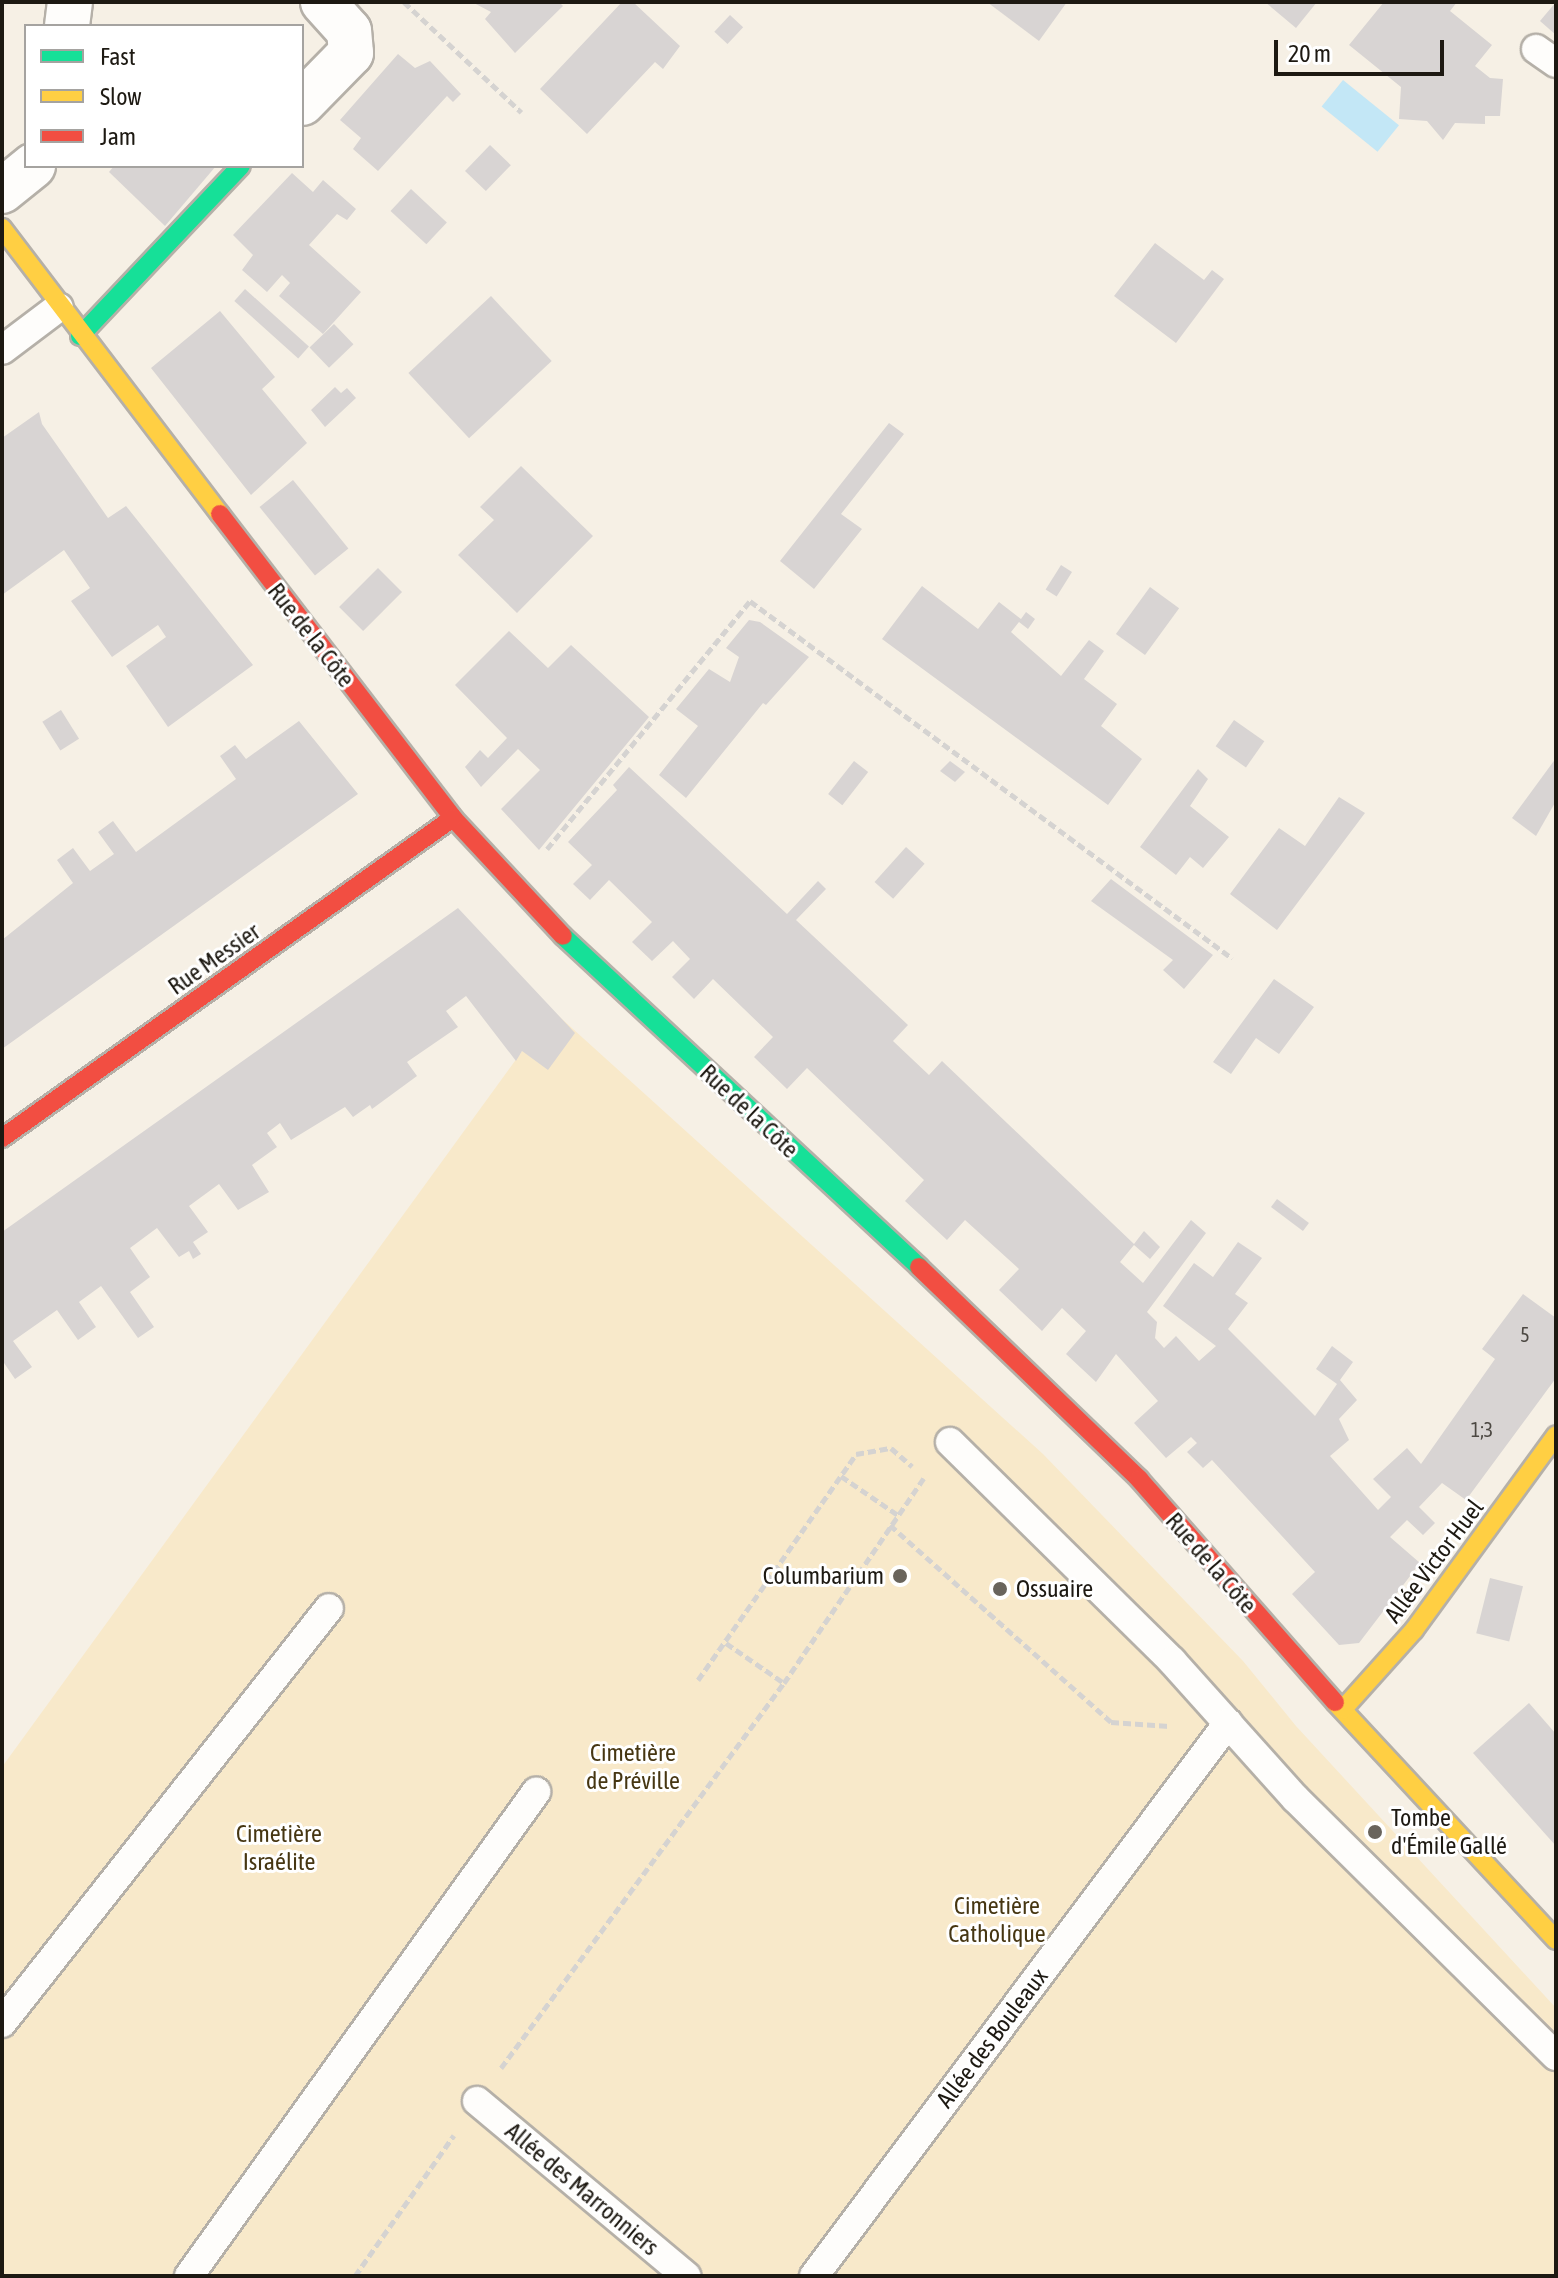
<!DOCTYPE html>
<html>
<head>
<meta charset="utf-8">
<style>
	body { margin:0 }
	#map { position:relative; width:1558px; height:2278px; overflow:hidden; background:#f6f0e5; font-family:"Asap Condensed",sans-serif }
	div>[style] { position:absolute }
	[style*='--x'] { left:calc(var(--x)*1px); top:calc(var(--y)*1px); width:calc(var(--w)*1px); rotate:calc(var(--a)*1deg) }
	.green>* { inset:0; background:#f8e9ca }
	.water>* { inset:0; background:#c3e7f6; transform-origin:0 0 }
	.building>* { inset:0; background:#d8d4d3; transform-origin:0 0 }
	.path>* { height:5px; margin-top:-2.5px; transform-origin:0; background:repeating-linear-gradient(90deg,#d5d3d1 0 8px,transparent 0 12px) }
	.roads { filter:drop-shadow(2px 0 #b5b0a8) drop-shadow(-2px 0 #b5b0a8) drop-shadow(0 2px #b5b0a8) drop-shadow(0 -2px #b5b0a8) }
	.lane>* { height:28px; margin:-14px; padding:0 14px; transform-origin:14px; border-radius:14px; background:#fefdfb }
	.street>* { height:44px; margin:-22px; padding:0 22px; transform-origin:22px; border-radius:22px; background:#fefdfb }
	.fast>* { height:18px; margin:-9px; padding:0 9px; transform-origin:9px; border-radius:9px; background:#16e098 }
	.slow>* { height:18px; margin:-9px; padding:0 9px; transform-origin:9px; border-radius:9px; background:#ffcf43 }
	.jam>* { height:18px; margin:-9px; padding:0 9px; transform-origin:9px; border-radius:9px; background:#f24e42 }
	.dots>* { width:22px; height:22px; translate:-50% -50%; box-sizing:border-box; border:4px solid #fff; border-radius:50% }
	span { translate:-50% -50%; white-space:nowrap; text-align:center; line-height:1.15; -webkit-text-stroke:6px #fff; paint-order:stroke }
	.number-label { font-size:20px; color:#4c4842 }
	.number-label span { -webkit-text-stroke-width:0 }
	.street-label { font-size:24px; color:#1d1912 }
	.poi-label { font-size:24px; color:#1d1912 }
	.right { translate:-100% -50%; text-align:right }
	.left { translate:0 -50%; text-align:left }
	.park-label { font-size:24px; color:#463612 }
	.frame { position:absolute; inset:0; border:4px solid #1d1912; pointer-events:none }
	.legend { position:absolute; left:24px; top:24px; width:280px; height:144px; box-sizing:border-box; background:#fff; border:2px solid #a5a3a0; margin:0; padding:10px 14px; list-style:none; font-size:24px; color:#1d1912 }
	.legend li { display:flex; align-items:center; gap:16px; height:40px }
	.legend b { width:40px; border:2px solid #a5a3a0 }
	.scale { position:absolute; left:1274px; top:40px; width:170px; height:36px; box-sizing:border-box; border:4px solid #1d1912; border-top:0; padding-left:10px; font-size:24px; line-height:28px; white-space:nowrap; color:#1d1912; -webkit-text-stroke:6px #fff; paint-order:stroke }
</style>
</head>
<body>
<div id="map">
	<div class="green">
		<div style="clip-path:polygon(552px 1010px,1043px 1454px,1243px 1661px,1296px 1726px,1556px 2008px,1556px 2276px,2px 2276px,2px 1767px)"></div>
	</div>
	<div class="water">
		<div style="left:1343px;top:80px;width:72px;height:34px;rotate:39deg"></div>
	</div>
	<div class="building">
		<div style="clip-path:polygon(472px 2px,559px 2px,563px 6px,515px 53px,485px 19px,491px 12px)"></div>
		<div style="clip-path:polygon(622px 2px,633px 2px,680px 46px,663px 69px,655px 62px,587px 134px,540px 89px)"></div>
		<div style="clip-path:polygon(987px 2px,1067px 2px,1039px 41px)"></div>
		<div style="clip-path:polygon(1265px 2px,1317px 2px,1296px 28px)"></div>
		<div style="clip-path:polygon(1384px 2px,1457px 2px,1450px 11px,1492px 45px,1475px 66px,1490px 78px,1503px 79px,1500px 116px,1485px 116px,1485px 124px,1455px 123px,1443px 140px,1427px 121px,1399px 119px,1401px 87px,1349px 45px)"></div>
		<div style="clip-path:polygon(1556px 2px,1556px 35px,1540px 21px)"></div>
		<div style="left:730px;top:15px;width:18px;height:23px;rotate:43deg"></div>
		<div style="clip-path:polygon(398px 54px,415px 68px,430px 61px,461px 94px,453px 102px,447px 96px,378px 171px,353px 149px,361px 138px,340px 120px)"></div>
		<div style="left:490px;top:145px;width:29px;height:36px;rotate:44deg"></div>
		<div style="clip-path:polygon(114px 166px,216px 166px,165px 226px,109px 172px)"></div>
		<div style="clip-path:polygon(292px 173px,313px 192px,323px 180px,356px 209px,347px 220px,337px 214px,309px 245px,361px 292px,323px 334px,279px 296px,290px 283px,282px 275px,267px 292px,242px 270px,253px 255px,233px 235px)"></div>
		<div style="left:411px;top:189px;width:49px;height:30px;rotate:43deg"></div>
		<div style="clip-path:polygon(1155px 243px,1204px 280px,1212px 270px,1224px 279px,1176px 343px,1114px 296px)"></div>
		<div style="left:245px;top:289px;width:86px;height:16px;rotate:42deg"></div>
		<div style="left:491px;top:296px;width:89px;height:113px;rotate:47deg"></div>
		<div style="clip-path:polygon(220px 311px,275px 377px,262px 389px,307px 443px,251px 495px,151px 368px)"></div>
		<div style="left:334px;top:324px;width:28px;height:34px;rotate:46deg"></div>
		<div style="clip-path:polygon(335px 387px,341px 393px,347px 388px,356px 398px,325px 427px,311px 410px)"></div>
		<div style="clip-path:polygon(39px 412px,42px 424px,108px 518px,126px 506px,253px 665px,168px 727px,126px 666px,166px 637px,158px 625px,112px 657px,71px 601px,90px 588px,64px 550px,2px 595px,2px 438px)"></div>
		<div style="clip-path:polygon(889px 423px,904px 434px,841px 514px,862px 529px,814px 589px,780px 561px)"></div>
		<div style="clip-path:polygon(521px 466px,593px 536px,517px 613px,458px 555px,494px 520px,480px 507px)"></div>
		<div style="left:293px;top:480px;width:88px;height:43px;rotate:51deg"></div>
		<div style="left:1061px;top:565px;width:13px;height:29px;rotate:32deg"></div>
		<div style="left:378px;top:568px;width:34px;height:55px;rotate:45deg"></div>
		<div style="clip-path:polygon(922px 586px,978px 629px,999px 602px,1021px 619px,1026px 612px,1035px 619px,1028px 629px,1019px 622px,1011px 632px,1061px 676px,1089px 640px,1104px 651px,1084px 679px,1117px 704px,1101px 726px,1142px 759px,1108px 805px,882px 639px)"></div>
		<div style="left:1150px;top:587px;width:36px;height:58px;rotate:36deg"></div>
		<div style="clip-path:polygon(749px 620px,760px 622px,809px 657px,766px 705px,763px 703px,686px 798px,659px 775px,698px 726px,676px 709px,709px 669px,730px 682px,739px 657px,726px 648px)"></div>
		<div style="clip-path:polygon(509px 631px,548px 668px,571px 645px,649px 717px,539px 850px,501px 809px,540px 770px,518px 749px,481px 787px,465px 767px,480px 750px,488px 758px,507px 738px,455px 685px)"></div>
		<div style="left:61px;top:710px;width:34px;height:22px;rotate:58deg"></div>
		<div style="left:1234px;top:720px;width:37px;height:32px;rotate:35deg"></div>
		<div style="clip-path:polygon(299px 721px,358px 794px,2px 1049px,2px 940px,73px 883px,57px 860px,73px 848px,90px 871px,114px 854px,98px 832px,113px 821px,136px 852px,236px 779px,220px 756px,235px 745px,246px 759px)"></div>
		<div style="clip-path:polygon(1556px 758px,1556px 801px,1536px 836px,1512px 818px)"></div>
		<div style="left:854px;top:761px;width:18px;height:42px;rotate:38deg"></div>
		<div style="clip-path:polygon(950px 761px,965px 772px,955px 782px,940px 771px)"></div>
		<div style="clip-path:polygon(629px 767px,787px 914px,818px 881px,826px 889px,796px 920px,908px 1025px,893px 1041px,929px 1075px,942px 1061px,1134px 1244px,1144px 1231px,1160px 1247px,1150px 1259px,1134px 1245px,1120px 1262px,1143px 1283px,1191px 1220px,1206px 1233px,1147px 1312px,1157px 1322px,1155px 1338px,1164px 1348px,1176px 1336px,1199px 1361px,1216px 1346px,1163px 1306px,1194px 1263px,1213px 1277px,1238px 1242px,1262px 1258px,1235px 1294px,1248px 1303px,1228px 1329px,1315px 1416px,1337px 1384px,1316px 1369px,1332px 1346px,1353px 1362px,1340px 1380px,1357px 1400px,1339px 1419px,1349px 1440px,1330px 1456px,1378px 1510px,1391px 1497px,1373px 1479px,1407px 1448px,1421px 1464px,1495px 1359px,1482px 1349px,1523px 1294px,1556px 1318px,1556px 1378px,1466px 1500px,1442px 1483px,1419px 1507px,1435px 1523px,1423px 1535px,1407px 1520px,1390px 1537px,1420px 1563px,1359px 1643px,1339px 1645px,1292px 1594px,1315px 1572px,1212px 1460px,1203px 1468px,1187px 1452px,1197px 1443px,1191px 1437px,1166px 1458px,1134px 1423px,1158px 1401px,1116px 1354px,1096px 1382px,1066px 1354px,1086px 1331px,1062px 1308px,1042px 1331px,999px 1290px,1019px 1269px,965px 1220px,947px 1240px,905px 1201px,924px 1180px,807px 1068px,787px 1089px,754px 1057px,773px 1037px,713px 979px,694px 999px,672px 977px,690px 959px,673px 941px,652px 961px,632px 942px,652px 922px,609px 880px,590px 900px,573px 884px,592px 865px,568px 842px,617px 790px,613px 785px)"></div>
		<div style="clip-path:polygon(1198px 769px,1208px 779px,1190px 806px,1229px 837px,1203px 868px,1190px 857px,1176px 875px,1140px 847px)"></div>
		<div style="clip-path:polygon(1339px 797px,1365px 813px,1277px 930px,1230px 894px,1279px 828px,1305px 846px)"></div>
		<div style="left:906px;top:847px;width:25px;height:47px;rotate:42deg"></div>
		<div style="clip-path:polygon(1111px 879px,1213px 955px,1184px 989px,1163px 970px,1173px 960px,1091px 901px)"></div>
		<div style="clip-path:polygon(458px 908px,575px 1033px,548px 1070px,522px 1051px,516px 1061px,466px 996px,446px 1011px,458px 1027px,407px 1062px,417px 1076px,372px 1109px,370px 1105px,353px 1117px,345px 1107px,291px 1140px,280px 1123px,267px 1133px,277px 1147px,252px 1165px,269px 1192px,238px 1210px,219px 1184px,189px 1206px,208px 1232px,193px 1242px,201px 1254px,193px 1259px,189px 1251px,179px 1257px,157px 1228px,130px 1248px,150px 1277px,130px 1292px,154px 1327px,138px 1338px,101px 1286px,79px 1302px,96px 1327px,78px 1340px,57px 1310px,13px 1341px,32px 1367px,15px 1379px,2px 1360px,2px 1232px)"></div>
		<div style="clip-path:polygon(1274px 979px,1314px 1007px,1279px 1054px,1256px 1038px,1231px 1074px,1213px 1062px)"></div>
		<div style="left:1277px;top:1199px;width:40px;height:10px;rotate:37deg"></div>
		<div style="left:1490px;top:1578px;width:34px;height:57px;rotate:14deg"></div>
		<div style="clip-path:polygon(1529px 1703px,1556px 1734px,1556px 1846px,1473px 1753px)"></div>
	</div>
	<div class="path">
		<div style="--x:404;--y:2;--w:161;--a:43.2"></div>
		<div style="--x:547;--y:849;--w:320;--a:-50.7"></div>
		<div style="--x:750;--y:601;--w:600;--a:36.53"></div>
		<div style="--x:841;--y:1476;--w:69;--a:34.4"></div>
		<div style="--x:890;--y:1525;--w:296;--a:41.7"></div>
		<div style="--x:1111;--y:1722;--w:58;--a:3.9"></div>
		<div style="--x:726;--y:1643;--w:70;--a:34.6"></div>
		<div style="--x:698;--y:1680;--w:276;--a:-55"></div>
		<div style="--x:856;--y:1454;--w:36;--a:-10"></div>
		<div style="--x:891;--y:1448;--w:28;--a:41"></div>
		<div style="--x:501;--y:2068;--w:478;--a:-53.7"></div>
		<div style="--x:784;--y:1683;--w:248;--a:-55.7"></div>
		<div style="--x:355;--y:2276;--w:172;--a:-54.9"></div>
	</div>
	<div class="roads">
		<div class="lane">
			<div style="--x:1536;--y:49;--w:24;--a:35"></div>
			<div style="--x:2;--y:350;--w:71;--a:-37"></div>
			<div style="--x:950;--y:1442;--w:312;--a:44.6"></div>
			<div style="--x:1172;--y:1661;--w:184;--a:48.1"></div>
			<div style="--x:1295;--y:1798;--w:367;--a:44.7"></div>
			<div style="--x:2;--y:2023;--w:528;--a:-51.76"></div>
			<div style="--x:477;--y:2101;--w:273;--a:39.9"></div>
			<div style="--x:189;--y:2276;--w:596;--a:-54.36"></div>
			<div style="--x:814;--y:2276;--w:691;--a:-53.18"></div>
		</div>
		<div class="street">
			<div style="--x:67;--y:26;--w:24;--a:-83"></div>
			<div style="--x:302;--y:103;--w:70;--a:-45.6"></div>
			<div style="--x:351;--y:53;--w:22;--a:-95"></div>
			<div style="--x:349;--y:31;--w:39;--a:-132"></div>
			<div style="--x:2;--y:191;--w:40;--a:-39"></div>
		</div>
		<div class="fast">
			<div style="--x:80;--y:336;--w:234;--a:-46.6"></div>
			<div style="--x:563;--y:936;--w:486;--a:42.9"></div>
		</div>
		<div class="slow">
			<div style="--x:2;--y:228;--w:360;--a:52.7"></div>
			<div style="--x:1335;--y:1702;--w:325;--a:47.1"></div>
			<div style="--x:1343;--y:1709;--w:106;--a:-48.1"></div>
			<div style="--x:1414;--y:1630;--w:241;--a:-53.9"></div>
		</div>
		<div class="jam">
			<div style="--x:220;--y:514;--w:383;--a:52.5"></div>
			<div style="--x:453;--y:818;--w:161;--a:47"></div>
			<div style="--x:2;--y:1138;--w:553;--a:-35.36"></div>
			<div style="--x:919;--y:1267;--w:306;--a:43.9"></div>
			<div style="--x:1139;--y:1479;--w:297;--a:48.7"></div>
		</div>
	</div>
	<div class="dots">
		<div style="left:900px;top:1576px;background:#69645c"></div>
		<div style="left:1000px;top:1589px;background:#69645c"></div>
		<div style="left:1375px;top:1832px;background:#69645c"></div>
	</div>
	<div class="number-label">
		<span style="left:1525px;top:1334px">5</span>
		<span style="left:1482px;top:1429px">1;3</span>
	</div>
	<div class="street-label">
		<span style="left:311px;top:635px;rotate:52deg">Rue de la Côte</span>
		<span style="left:214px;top:959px;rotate:-35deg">Rue Messier</span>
		<span style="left:749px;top:1111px;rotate:43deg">Rue de la Côte</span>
		<span style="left:1434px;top:1561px;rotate:-53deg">Allée Victor Huel</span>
		<span style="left:1211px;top:1563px;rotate:49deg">Rue de la Côte</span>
		<span style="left:992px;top:2038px;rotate:-53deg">Allée des Bouleaux</span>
		<span style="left:582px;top:2189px;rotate:40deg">Allée des Marronniers</span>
	</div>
	<div class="poi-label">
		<span class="right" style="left:884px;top:1576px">Columbarium</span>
		<span class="left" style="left:1016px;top:1589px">Ossuaire</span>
		<span class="left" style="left:1391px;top:1832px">Tombe<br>d'Émile Gallé</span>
	</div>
	<div class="park-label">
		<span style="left:633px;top:1767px">Cimetière<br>de Préville</span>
		<span style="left:279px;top:1848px">Cimetière<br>Israélite</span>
		<span style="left:997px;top:1920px">Cimetière<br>Catholique</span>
	</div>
	<div class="frame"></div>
	<ul class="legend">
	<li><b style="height:10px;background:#16e098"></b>Fast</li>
	<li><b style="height:10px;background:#ffcf43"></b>Slow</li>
	<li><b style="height:10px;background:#f24e42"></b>Jam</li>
	</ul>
	<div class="scale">20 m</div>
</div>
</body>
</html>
